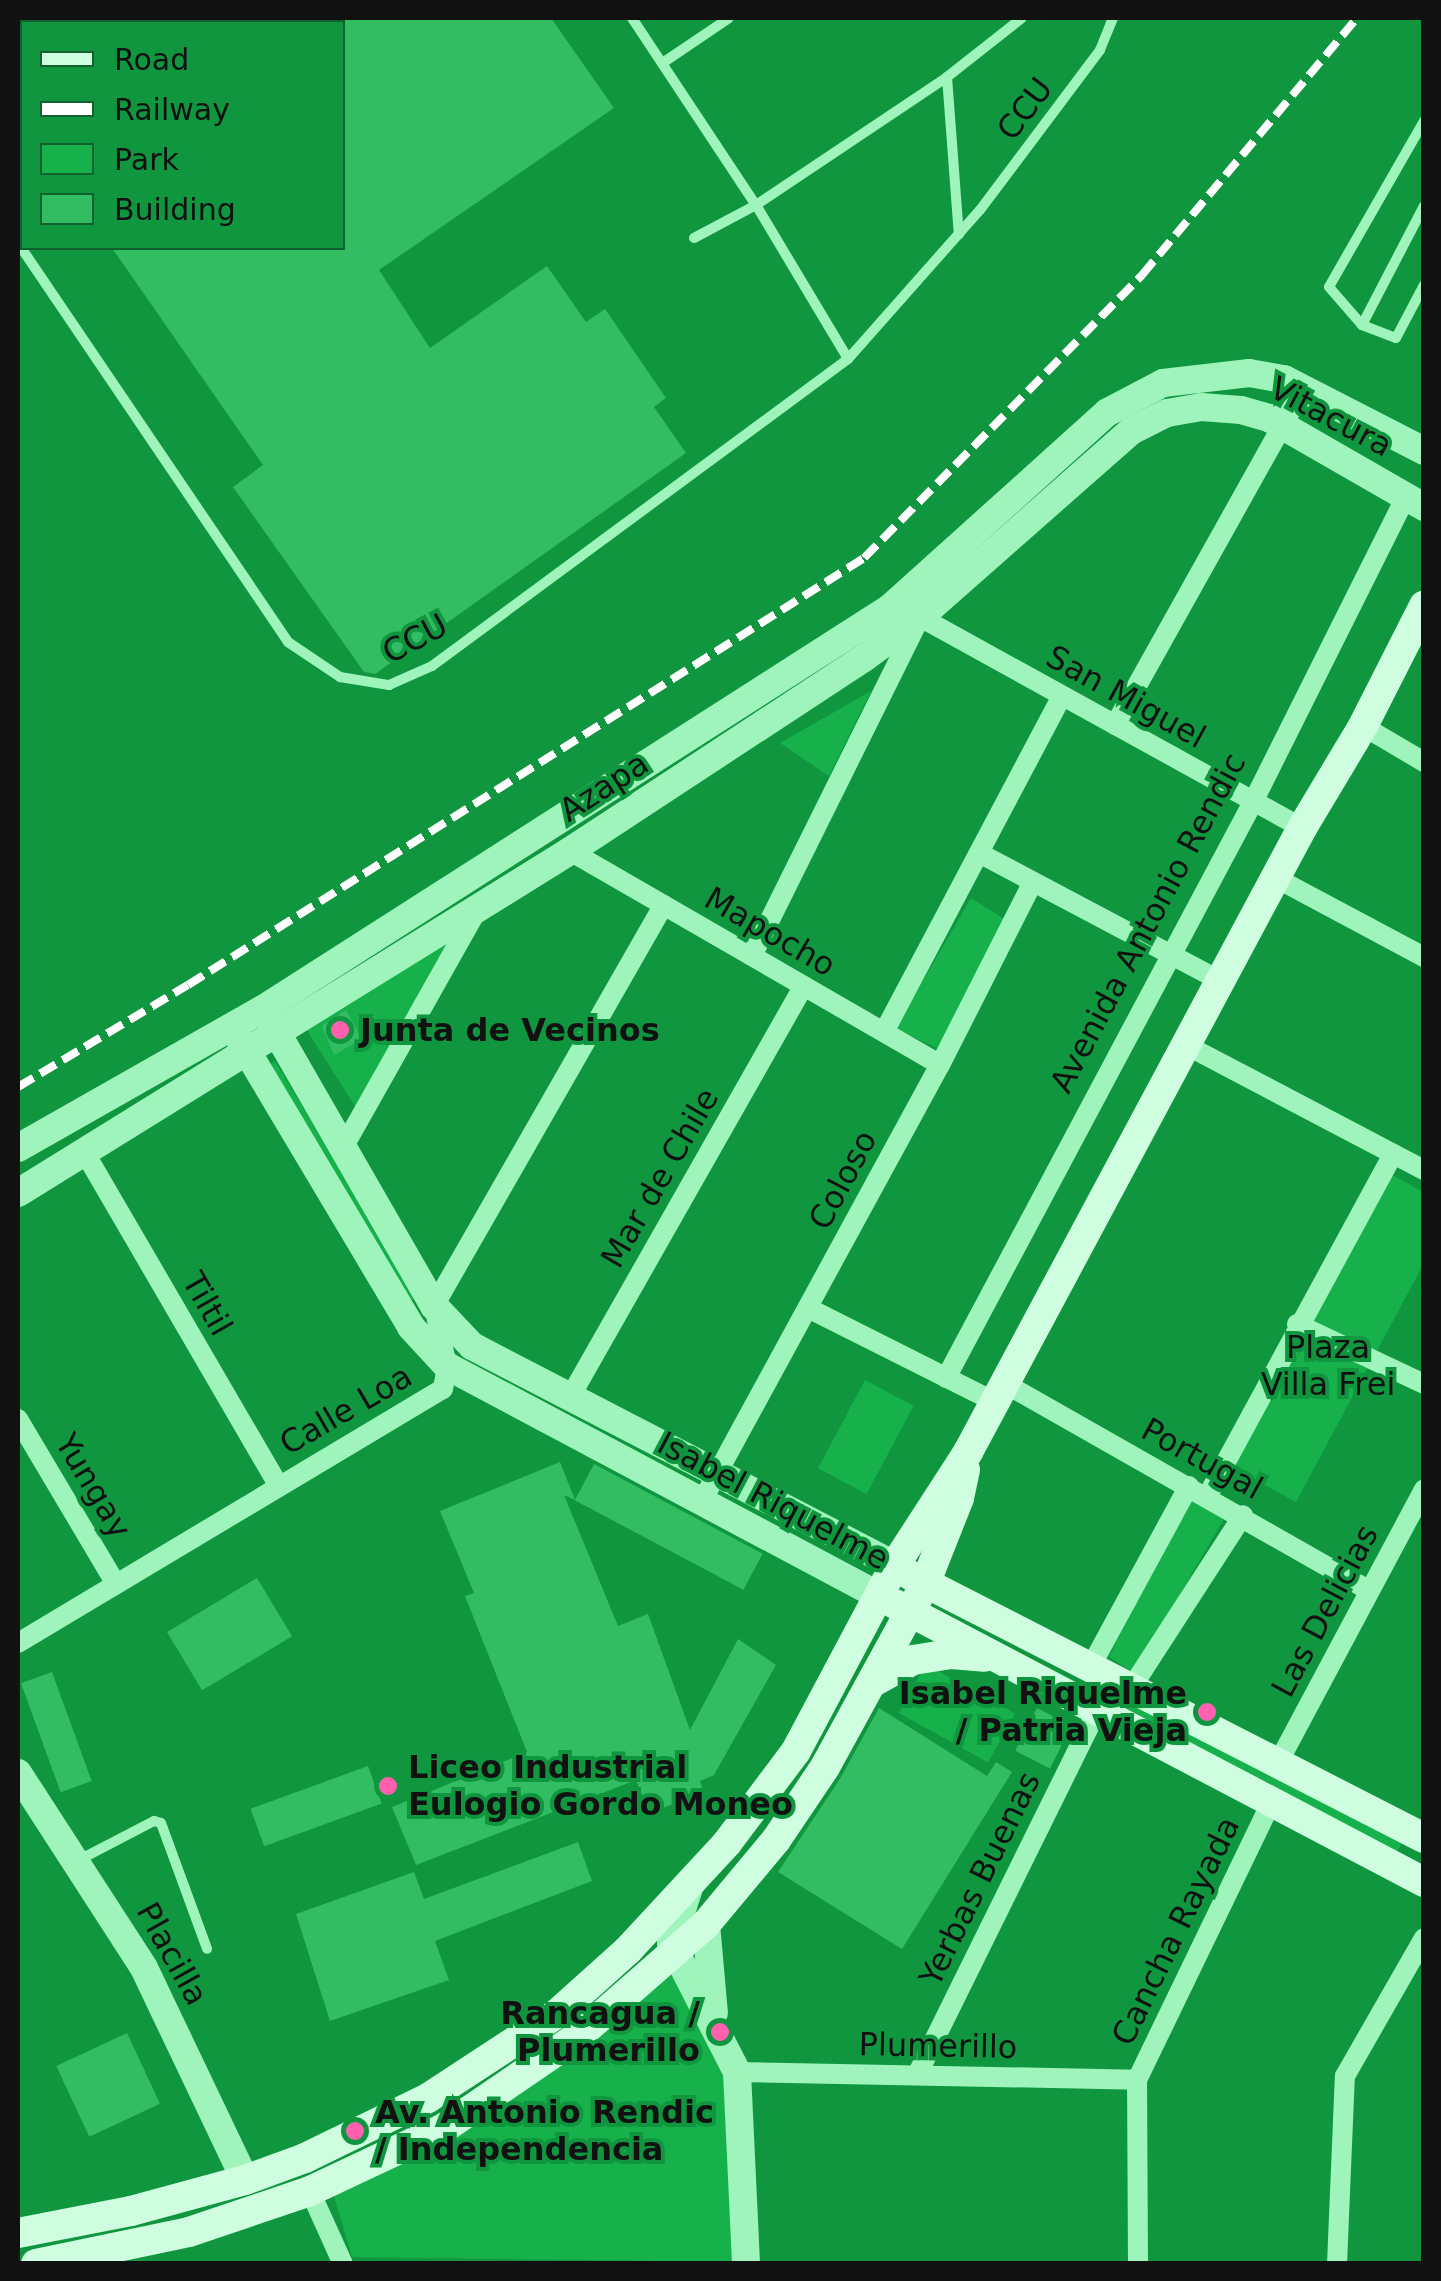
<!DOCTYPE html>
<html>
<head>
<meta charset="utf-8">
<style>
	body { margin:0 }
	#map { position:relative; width:1441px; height:2281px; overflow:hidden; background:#0f963f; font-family:"DejaVu Sans",sans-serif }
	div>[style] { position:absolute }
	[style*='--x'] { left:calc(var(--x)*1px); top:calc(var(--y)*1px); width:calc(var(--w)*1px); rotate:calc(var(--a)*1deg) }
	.green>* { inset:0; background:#16b14b; transform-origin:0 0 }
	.building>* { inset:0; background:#33bd62; transform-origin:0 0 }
	.service>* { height:10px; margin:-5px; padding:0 5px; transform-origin:5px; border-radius:5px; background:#9ef4bb }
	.minor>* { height:20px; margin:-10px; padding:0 10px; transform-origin:10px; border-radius:10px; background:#9ef4bb }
	.tertiary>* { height:28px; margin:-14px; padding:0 14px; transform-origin:14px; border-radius:14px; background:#9ef4bb }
	.secondary>* { height:30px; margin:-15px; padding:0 15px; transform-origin:15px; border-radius:15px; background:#cefddf }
	.rail>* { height:8px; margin-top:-4px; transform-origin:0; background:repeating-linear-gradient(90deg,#fff 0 18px,transparent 0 26px) }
	.dots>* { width:28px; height:28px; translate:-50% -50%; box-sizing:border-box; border:5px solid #0f963f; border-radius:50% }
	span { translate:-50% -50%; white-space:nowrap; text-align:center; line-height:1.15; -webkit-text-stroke:8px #0f963f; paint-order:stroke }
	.street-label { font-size:32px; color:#111 }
	.poi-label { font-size:32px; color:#111; font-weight:700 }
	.left { translate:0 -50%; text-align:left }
	.right { translate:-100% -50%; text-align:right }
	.park-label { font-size:32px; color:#111 }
	.frame { position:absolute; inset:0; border:20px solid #111; pointer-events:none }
	.legend { position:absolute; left:20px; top:20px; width:325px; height:230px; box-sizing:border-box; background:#0f963f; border:2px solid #10612d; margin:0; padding:12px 18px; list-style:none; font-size:30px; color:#111 }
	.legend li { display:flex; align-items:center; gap:20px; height:50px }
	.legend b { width:50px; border:2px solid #10612d }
</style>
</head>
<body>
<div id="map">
	<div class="green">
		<div style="clip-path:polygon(18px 18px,152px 18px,144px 22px,22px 22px,22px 101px,18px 104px)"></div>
		<div style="clip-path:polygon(871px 691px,829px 776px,780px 743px)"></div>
		<div style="clip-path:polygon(971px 898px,1006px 920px,939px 1049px,895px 1029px)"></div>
		<div style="clip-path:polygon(450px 938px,360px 1114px,304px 1026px)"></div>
		<div style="left:275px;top:1061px;width:275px;height:11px;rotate:59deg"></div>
		<div style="clip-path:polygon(1391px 1174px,1423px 1192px,1423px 1265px,1296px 1502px,1233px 1468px)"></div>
		<div style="left:865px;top:1380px;width:55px;height:100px;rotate:28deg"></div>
		<div style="clip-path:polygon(1189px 1496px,1225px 1517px,1134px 1673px,1109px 1657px)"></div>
		<div style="left:926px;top:1664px;width:102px;height:56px;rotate:29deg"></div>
		<div style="clip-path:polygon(1077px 1682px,1103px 1683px,1403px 1841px,1397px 1852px)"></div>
		<div style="clip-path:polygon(671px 1970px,727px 2074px,736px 2262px,352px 2257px,334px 2196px)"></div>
	</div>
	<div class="building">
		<div style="clip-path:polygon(342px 18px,551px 18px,614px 108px,379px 270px,430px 348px,547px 266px,586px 322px,605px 309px,666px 398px,654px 407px,686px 453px,375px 674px,364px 672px,233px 487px,263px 465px,112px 248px,342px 248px)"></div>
		<div style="clip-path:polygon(346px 1010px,362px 1039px,334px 1055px,322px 1026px)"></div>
		<div style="clip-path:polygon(560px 1462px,575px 1500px,564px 1495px,618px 1626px,648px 1614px,690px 1730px,738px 1639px,776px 1665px,714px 1775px,700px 1781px,704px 1793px,649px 1813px,636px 1780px,416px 1865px,392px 1807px,527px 1752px,465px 1596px,474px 1593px,440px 1511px)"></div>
		<div style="left:594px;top:1464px;width:191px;height:41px;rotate:28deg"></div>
		<div style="left:257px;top:1578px;width:68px;height:105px;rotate:59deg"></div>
		<div style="left:52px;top:1672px;width:116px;height:33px;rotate:70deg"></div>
		<div style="clip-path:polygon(879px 1708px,987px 1776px,996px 1762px,1012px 1772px,902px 1949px,778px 1872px,841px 1777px)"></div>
		<div style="left:1037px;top:1708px;width:39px;height:48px;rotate:27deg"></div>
		<div style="left:368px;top:1766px;width:40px;height:125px;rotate:70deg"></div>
		<div style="clip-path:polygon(578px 1842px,592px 1881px,435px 1941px,449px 1980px,330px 2021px,296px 1914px,414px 1872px,424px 1899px)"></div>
		<div style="left:127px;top:2033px;width:78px;height:78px;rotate:65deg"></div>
	</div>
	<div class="service">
		<div style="--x:632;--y:18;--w:224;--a:56.5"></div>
		<div style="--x:756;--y:205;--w:179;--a:59.1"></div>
		<div style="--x:169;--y:22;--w:8;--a:-30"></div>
		<div style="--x:664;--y:62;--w:78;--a:-34.1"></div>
		<div style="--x:947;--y:77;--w:158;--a:85.7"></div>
		<div style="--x:1424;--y:121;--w:191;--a:119.8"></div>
		<div style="--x:1329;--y:287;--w:50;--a:49"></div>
		<div style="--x:1362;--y:325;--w:134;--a:-62.5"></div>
		<div style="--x:18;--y:125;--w:5;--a:-37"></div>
		<div style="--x:694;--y:238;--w:70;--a:-28"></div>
		<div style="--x:756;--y:205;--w:230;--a:-33.8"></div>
		<div style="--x:947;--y:77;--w:95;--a:-38.2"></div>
		<div style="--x:18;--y:243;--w:482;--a:55.9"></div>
		<div style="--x:288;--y:642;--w:63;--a:33.9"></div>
		<div style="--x:340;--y:677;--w:50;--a:9.3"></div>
		<div style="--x:389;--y:685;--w:47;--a:-23.8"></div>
		<div style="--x:432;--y:666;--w:517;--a:-36.43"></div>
		<div style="--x:848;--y:359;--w:199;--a:-48.5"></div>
		<div style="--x:980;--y:210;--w:200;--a:-53.1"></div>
		<div style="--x:1100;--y:50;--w:35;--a:-68"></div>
		<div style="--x:1362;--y:325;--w:36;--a:21"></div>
		<div style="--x:1396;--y:338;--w:60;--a:-62.2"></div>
		<div style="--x:77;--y:1861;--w:87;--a:-27.5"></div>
		<div style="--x:154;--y:1821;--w:7;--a:16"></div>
		<div style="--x:161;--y:1823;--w:134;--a:69.9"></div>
	</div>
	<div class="minor">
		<div style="--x:1115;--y:725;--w:386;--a:-60.8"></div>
		<div style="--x:1363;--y:726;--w:71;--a:30.5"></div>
		<div style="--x:570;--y:851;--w:427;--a:30"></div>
		<div style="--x:979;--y:853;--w:274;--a:27.9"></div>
		<div style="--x:1276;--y:878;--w:168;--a:28.1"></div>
		<div style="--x:752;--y:956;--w:378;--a:-63.6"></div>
		<div style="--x:920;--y:617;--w:436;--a:28.9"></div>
		<div style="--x:884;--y:1032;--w:380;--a:-62.1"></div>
		<div style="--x:1186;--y:1045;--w:269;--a:27.7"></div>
		<div style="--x:343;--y:1148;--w:273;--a:-60.6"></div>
		<div style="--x:85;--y:1153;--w:384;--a:59.8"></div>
		<div style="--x:808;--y:1308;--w:209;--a:26.7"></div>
		<div style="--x:1297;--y:1324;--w:140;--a:25.3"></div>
		<div style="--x:946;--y:1378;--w:653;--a:-61.94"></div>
		<div style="--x:1253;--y:802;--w:341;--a:-63.4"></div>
		<div style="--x:1004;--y:1383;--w:420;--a:29.6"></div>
		<div style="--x:569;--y:1399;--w:475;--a:-60.4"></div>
		<div style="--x:18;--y:1419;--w:192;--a:59.3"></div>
		<div style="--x:1208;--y:1495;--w:388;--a:-61.5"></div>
		<div style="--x:701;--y:1503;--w:499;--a:-61.4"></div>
		<div style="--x:940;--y:1065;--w:205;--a:-63.1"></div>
		<div style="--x:18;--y:1643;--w:495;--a:-30.9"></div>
		<div style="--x:443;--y:1389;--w:23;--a:-80"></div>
		<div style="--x:447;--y:1366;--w:61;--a:-102.2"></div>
		<div style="--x:434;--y:1306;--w:462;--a:-60.2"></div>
		<div style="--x:1090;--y:1668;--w:207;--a:-61.5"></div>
		<div style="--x:1130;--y:1690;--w:208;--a:-57.1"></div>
		<div style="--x:1279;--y:1761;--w:308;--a:-61.9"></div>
		<div style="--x:737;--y:2072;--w:400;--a:1.1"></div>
		<div style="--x:917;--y:2075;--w:407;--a:-63.7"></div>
		<div style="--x:310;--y:2191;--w:80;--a:65.7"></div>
		<div style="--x:1138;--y:2264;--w:184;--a:-90.3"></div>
		<div style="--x:1137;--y:2080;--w:305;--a:-64.2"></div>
		<div style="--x:1337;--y:2264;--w:188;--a:-87.6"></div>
		<div style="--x:1345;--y:2076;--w:159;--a:-60.2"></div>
	</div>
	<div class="tertiary">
		<div style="--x:269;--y:1019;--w:331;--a:60.1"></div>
		<div style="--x:434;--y:1306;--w:55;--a:46.5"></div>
		<div style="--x:472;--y:1346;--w:476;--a:27.4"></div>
		<div style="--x:239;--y:1038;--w:336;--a:59.2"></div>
		<div style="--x:411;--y:1327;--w:53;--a:47.3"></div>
		<div style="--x:447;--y:1366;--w:489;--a:28"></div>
		<div style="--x:18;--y:1148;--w:282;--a:-29.6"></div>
		<div style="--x:263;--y:1009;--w:744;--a:-32.6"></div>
		<div style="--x:890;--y:608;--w:293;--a:-42"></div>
		<div style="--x:1108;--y:412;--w:62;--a:-27.8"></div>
		<div style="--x:1163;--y:383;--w:87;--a:-6.6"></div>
		<div style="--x:1249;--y:373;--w:36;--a:10"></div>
		<div style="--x:1284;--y:379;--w:157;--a:27.2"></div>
		<div style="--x:18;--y:1193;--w:649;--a:-31.78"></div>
		<div style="--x:570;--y:851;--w:352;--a:-33.3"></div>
		<div style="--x:864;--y:658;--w:69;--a:-36.2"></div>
		<div style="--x:920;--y:617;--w:281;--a:-41.4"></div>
		<div style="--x:1131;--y:431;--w:40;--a:-26.6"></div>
		<div style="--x:1167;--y:413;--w:35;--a:-10"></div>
		<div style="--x:1201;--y:407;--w:40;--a:4.3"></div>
		<div style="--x:1241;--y:410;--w:29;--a:16"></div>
		<div style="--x:1269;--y:418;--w:179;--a:29.9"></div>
		<div style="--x:18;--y:1773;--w:232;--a:57.1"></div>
		<div style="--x:144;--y:1968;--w:235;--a:64.5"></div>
		<div style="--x:689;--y:1888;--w:58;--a:108.1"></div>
		<div style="--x:671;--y:1943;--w:145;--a:62.9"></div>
		<div style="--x:737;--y:2072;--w:192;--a:87.3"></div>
		<div style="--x:706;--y:1924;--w:89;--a:84.9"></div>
	</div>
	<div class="secondary">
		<div style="--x:910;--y:1575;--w:577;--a:27.1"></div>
		<div style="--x:895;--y:1604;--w:598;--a:27.72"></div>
		<div style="--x:873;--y:1682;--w:46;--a:-28.8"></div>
		<div style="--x:913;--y:1660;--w:39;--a:-9"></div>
		<div style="--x:952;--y:1654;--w:32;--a:5"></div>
		<div style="--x:18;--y:2233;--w:115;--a:-11"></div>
		<div style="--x:131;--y:2211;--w:118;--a:-15.2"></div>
		<div style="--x:245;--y:2180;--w:64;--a:-20.1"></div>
		<div style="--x:305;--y:2158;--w:137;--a:-26"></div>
		<div style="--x:428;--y:2098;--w:155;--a:-33.2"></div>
		<div style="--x:558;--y:2013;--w:94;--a:-42"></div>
		<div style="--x:628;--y:1950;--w:146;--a:-47.2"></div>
		<div style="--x:727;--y:1843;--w:115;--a:-53.1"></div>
		<div style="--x:796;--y:1751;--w:211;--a:-62"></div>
		<div style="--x:895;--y:1565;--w:135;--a:-57.1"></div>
		<div style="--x:968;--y:1452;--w:708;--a:-61.84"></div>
		<div style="--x:1302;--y:828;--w:119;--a:-59.1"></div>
		<div style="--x:1363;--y:726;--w:135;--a:-63.1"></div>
		<div style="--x:36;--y:2264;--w:156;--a:-11.8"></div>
		<div style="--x:189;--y:2232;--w:128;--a:-18.7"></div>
		<div style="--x:310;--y:2191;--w:148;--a:-25.2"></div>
		<div style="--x:444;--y:2128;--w:161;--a:-34.4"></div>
		<div style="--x:577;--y:2037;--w:171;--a:-41.2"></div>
		<div style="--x:706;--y:1924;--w:109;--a:-50.2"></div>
		<div style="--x:776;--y:1840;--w:88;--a:-56.1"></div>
		<div style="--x:825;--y:1767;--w:209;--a:-61.3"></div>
		<div style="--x:925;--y:1584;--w:92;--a:-68.4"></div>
		<div style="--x:959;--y:1498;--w:29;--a:-78"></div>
	</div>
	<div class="rail">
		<div style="--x:18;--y:1087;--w:198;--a:-31"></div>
		<div style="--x:188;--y:985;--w:800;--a:-32.28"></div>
		<div style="--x:864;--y:558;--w:397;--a:-45.5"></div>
		<div style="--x:1142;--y:275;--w:335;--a:-50.1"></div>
	</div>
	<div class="dots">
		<div style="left:340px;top:1030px;background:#ff61b0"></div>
		<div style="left:1207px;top:1712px;background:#ff61b0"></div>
		<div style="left:388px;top:1786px;background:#ff61b0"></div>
		<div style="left:720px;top:2032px;background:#ff61b0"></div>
		<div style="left:355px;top:2131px;background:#ff61b0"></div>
	</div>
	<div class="street-label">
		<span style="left:1025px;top:109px;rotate:-53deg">CCU</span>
		<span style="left:1331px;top:417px;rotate:28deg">Vitacura</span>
		<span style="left:415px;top:639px;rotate:-28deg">CCU</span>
		<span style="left:1126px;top:697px;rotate:29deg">San Miguel</span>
		<span style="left:604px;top:787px;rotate:-33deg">Azapa</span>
		<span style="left:1148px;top:923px;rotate:-62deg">Avenida Antonio Rendic</span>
		<span style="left:770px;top:932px;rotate:30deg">Mapocho</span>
		<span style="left:660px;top:1178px;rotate:-60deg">Mar de Chile</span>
		<span style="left:843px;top:1180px;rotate:-62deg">Coloso</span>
		<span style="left:207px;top:1304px;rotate:60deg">Tiltil</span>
		<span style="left:346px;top:1410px;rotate:-30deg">Calle Loa</span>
		<span style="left:1202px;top:1459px;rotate:29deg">Portugal</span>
		<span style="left:93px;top:1486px;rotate:59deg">Yungay</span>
		<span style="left:773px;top:1501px;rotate:28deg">Isabel Riquelme</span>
		<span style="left:1325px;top:1611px;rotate:-62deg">Las Delicias</span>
		<span style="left:980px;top:1879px;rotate:-64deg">Yerbas Buenas</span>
		<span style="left:1176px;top:1931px;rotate:-64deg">Cancha Rayada</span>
		<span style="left:172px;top:1954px;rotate:61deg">Placilla</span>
		<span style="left:938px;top:2046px;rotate:1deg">Plumerillo</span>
	</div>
	<div class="poi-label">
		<span class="left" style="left:360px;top:1030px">Junta de Vecinos</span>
		<span class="right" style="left:1187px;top:1712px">Isabel Riquelme<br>/ Patria Vieja</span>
		<span class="left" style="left:408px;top:1786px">Liceo Industrial<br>Eulogio Gordo Moneo</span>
		<span class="right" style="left:700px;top:2032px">Rancagua /<br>Plumerillo</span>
		<span class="left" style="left:375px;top:2131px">Av. Antonio Rendic<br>/ Independencia</span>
	</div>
	<div class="park-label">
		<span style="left:1328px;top:1366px">Plaza<br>Villa Frei</span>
	</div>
	<div class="frame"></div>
	<ul class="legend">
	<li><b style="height:12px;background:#cefddf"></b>Road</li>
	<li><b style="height:12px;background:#fff"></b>Railway</li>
	<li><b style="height:28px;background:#16b14b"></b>Park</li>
	<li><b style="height:28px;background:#33bd62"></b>Building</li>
	</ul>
</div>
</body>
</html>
